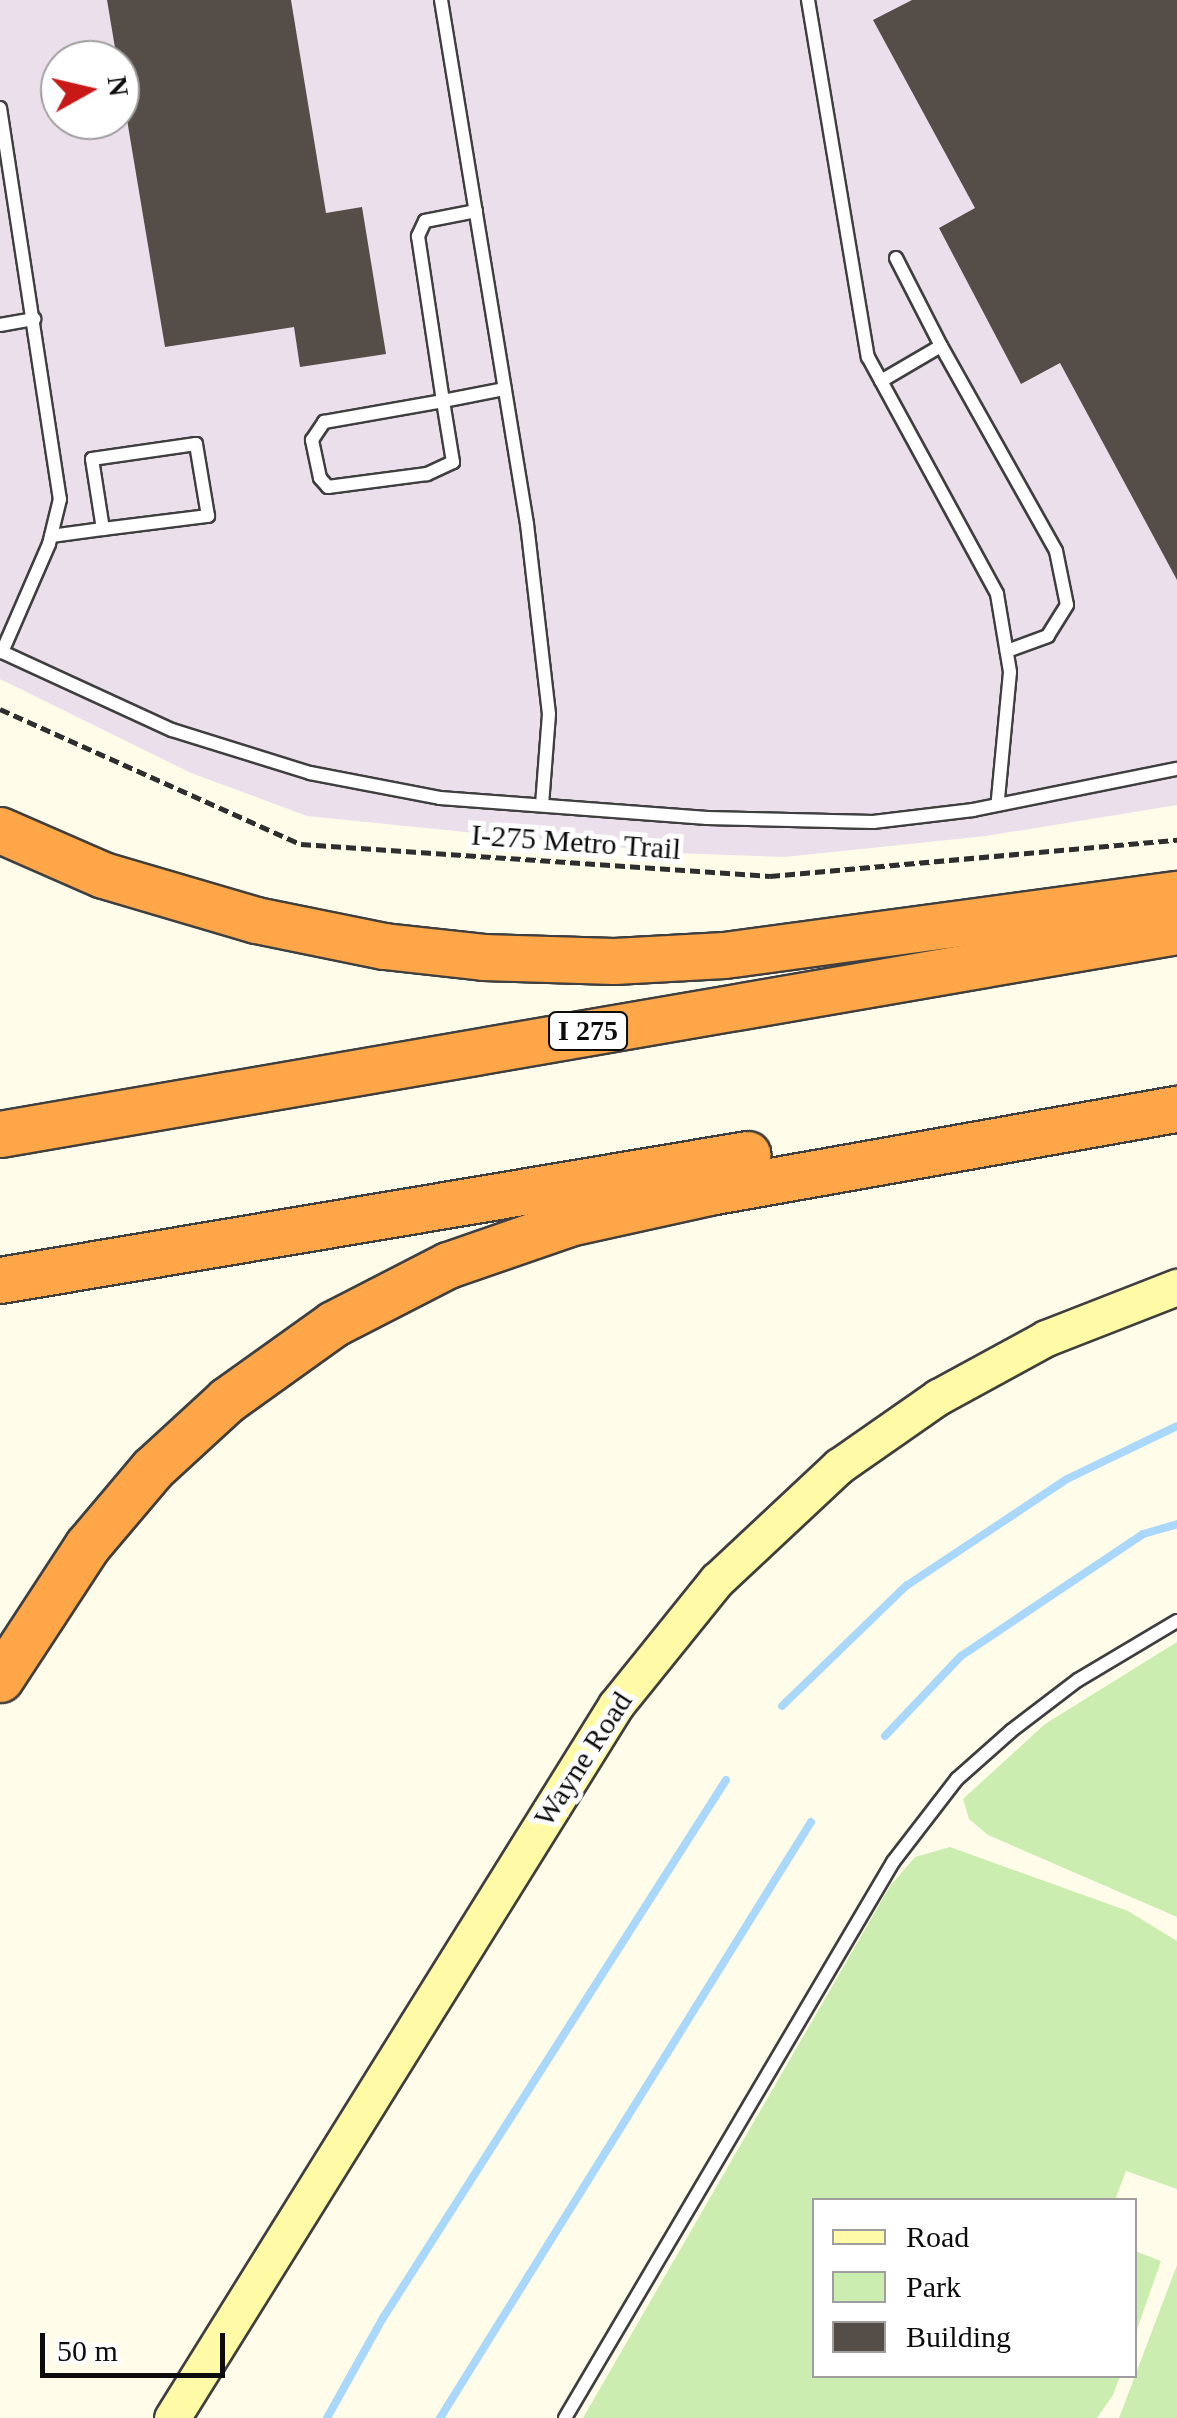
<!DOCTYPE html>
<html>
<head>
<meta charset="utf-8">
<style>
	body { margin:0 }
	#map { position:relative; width:1177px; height:2418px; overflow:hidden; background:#fffcea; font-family:Georgia,serif }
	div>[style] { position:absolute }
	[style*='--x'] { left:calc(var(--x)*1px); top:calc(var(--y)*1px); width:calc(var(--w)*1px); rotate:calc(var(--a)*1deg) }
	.industrial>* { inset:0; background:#ebdfec }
	.green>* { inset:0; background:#ccedb0 }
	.stream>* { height:8px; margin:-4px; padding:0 4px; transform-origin:4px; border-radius:4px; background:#a9d8fc }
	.building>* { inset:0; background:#554d47 }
	.path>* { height:5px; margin-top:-2.5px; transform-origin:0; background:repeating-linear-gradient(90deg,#2e2e2e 0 10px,transparent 0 15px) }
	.roads { filter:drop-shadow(2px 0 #3f3f3f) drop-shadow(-2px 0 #3f3f3f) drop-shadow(0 2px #3f3f3f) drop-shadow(0 -2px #3f3f3f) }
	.lane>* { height:12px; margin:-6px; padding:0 6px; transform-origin:6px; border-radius:6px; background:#fff }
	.secondary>* { height:35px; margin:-17.5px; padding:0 17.5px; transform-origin:17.5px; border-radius:17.5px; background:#fffaa5 }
	.highway>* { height:45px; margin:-22.5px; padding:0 22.5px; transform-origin:22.5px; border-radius:22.5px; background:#ffa748 }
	span { translate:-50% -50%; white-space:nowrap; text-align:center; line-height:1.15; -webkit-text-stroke:10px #fff; paint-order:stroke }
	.shield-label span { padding:2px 8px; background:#fff; border:2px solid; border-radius:8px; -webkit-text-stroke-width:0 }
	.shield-label { font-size:28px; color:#0c0c0c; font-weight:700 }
	.street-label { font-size:30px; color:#0c0c0c }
	.legend { position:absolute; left:812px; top:2198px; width:325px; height:180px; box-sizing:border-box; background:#fff; border:2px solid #9e9e9e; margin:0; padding:12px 18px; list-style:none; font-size:30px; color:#0c0c0c }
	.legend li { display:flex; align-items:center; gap:20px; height:50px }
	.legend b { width:50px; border:2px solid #9e9e9e }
	.north { position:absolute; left:40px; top:40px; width:100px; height:100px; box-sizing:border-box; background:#fff; border:2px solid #9e9e9e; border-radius:50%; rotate:82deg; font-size:28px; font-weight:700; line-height:40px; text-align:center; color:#0c0c0c }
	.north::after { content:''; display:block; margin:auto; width:35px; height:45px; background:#c91917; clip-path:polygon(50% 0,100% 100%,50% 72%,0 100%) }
	.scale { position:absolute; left:40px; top:2333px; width:185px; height:45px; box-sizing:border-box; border:5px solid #0c0c0c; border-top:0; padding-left:12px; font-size:30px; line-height:35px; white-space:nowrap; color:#0c0c0c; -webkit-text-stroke:8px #fff; paint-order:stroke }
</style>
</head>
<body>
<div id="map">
	<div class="industrial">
		<div style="clip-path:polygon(evenodd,0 0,1177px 0,1177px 805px,986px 836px,785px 857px,674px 853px,307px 816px,191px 773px,0 679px,0 0,60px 60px,120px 60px,120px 120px,60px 120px,60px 60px)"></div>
	</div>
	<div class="green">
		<div style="clip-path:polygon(1177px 1642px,1177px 1917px,988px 1835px,969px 1819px,963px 1799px,1045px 1724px)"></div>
		<div style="clip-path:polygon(950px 1847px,1128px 1911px,1177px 1941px,1177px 2189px,1126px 2171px,1115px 2200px,814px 2200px,814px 2376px,1120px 2376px,1113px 2395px,1097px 2418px,583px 2418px,890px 1886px,915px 1857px)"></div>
		<div style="clip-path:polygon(1135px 2251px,1161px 2261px,1135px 2335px)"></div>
		<div style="clip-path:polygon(1177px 2265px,1177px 2418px,1119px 2418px)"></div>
	</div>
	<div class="stream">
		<div style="--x:782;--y:1706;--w:173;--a:-44.1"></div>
		<div style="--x:906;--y:1586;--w:193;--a:-33.6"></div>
		<div style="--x:1067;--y:1479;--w:122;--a:-25.7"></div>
		<div style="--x:885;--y:1736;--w:110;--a:-46.5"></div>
		<div style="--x:961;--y:1656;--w:219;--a:-33.8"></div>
		<div style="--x:1143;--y:1534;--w:35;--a:-16"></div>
		<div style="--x:327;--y:2418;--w:115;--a:-60.8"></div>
		<div style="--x:383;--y:2318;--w:638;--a:-57.48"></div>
		<div style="--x:440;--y:2418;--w:702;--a:-58.1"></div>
	</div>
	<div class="building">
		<div style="clip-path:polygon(107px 0,291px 0,326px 213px,362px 207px,386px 354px,300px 367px,294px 327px,165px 347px)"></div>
		<div style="clip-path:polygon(912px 0,1177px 0,1177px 580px,1060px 363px,1021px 384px,939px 228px,975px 208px,873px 20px)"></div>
	</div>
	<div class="path">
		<div style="--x:0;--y:709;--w:330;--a:24.2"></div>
		<div style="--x:301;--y:844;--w:470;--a:3.9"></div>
		<div style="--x:770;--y:876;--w:409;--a:-5.1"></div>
	</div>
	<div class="roads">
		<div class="lane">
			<div style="--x:441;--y:0;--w:531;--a:80.68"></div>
			<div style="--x:527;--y:524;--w:191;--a:83.4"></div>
			<div style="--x:549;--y:714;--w:91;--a:94.4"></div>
			<div style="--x:808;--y:0;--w:362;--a:80.5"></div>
			<div style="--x:868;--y:357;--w:270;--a:61.4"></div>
			<div style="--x:997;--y:594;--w:79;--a:80.5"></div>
			<div style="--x:1010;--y:672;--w:129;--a:95.4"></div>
			<div style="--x:0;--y:108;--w:396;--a:81.3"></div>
			<div style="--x:60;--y:499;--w:46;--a:103.7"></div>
			<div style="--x:49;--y:544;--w:118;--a:113.5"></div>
			<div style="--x:476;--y:211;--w:52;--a:168.9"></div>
			<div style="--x:425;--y:221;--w:17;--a:115"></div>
			<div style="--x:418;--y:236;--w:167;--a:81.4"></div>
			<div style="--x:443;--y:401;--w:62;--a:80.7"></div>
			<div style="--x:453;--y:462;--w:29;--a:155"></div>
			<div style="--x:427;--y:474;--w:100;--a:172.5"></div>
			<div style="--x:328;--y:487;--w:12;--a:-132"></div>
			<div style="--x:320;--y:478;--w:39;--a:-102"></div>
			<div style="--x:312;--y:440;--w:22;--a:-56"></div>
			<div style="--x:324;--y:422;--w:121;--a:-10"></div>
			<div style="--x:443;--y:401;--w:63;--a:-11"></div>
			<div style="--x:896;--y:258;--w:99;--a:62.9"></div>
			<div style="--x:0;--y:325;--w:35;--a:-10"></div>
			<div style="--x:881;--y:381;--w:69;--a:-30.3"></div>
			<div style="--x:941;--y:346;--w:235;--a:60.7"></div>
			<div style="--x:1056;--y:551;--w:55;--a:78.5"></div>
			<div style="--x:1067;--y:605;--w:36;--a:122"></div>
			<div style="--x:1048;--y:636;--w:44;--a:159.9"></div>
			<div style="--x:51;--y:536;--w:52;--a:-7.7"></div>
			<div style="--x:103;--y:529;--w:106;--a:-7.1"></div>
			<div style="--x:208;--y:516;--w:73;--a:-99.5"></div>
			<div style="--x:196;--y:444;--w:105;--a:171.8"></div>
			<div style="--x:92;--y:459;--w:71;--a:81.1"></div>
			<div style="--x:0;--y:651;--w:189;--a:24.7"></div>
			<div style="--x:172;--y:730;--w:145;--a:17.3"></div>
			<div style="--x:310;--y:773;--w:132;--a:10.9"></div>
			<div style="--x:440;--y:798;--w:268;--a:4.3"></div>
			<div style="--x:707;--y:818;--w:166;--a:1.4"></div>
			<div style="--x:873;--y:822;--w:101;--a:-6.8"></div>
			<div style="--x:973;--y:810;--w:208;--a:-11.4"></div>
			<div style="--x:565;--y:2418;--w:646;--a:-59.46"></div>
			<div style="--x:893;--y:1862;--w:105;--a:-52.4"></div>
			<div style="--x:957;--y:1779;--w:72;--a:-41.6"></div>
			<div style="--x:1011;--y:1731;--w:84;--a:-37.3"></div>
			<div style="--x:1078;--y:1680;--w:115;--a:-30.8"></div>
		</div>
		<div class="secondary">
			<div style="--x:172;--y:2418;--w:840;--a:-58.09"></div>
			<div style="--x:616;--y:1705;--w:161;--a:-51.1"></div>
			<div style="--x:717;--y:1580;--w:167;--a:-43.1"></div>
			<div style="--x:839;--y:1466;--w:121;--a:-34.9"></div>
			<div style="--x:938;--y:1397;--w:123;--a:-28.6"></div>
			<div style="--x:1046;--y:1338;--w:141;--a:-21.3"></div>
		</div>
		<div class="highway">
			<div style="--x:0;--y:830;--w:112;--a:23.6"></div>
			<div style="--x:103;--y:875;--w:159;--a:16.4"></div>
			<div style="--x:256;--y:920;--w:131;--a:11.5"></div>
			<div style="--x:384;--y:946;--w:100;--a:6.3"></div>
			<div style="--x:483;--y:957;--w:131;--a:1.7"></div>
			<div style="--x:614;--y:961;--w:110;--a:-3.1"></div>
			<div style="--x:724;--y:955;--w:457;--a:-7.7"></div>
			<div style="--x:0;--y:1134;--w:1194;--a:-9.79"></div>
			<div style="--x:0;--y:1280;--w:758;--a:-9.57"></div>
			<div style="--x:0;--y:1679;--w:159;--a:-56.8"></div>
			<div style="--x:87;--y:1546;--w:101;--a:-49.8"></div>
			<div style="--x:152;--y:1469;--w:102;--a:-42.6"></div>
			<div style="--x:227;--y:1400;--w:130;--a:-35.6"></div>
			<div style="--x:333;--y:1324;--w:129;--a:-27.2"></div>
			<div style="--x:448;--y:1265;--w:128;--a:-19.1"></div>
			<div style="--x:569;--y:1223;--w:143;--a:-12.5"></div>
			<div style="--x:709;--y:1192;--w:475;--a:-10.1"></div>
		</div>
	</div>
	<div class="shield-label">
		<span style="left:588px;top:1031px">I 275</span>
	</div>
	<div class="street-label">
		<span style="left:576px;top:842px;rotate:4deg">I-275 Metro Trail</span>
		<span style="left:583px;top:1759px;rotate:-57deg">Wayne Road</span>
	</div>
	<ul class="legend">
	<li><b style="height:12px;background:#fffaa5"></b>Road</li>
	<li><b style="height:28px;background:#ccedb0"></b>Park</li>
	<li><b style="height:28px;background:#554d47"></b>Building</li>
	</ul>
	<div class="north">N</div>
	<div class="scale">50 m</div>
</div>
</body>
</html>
